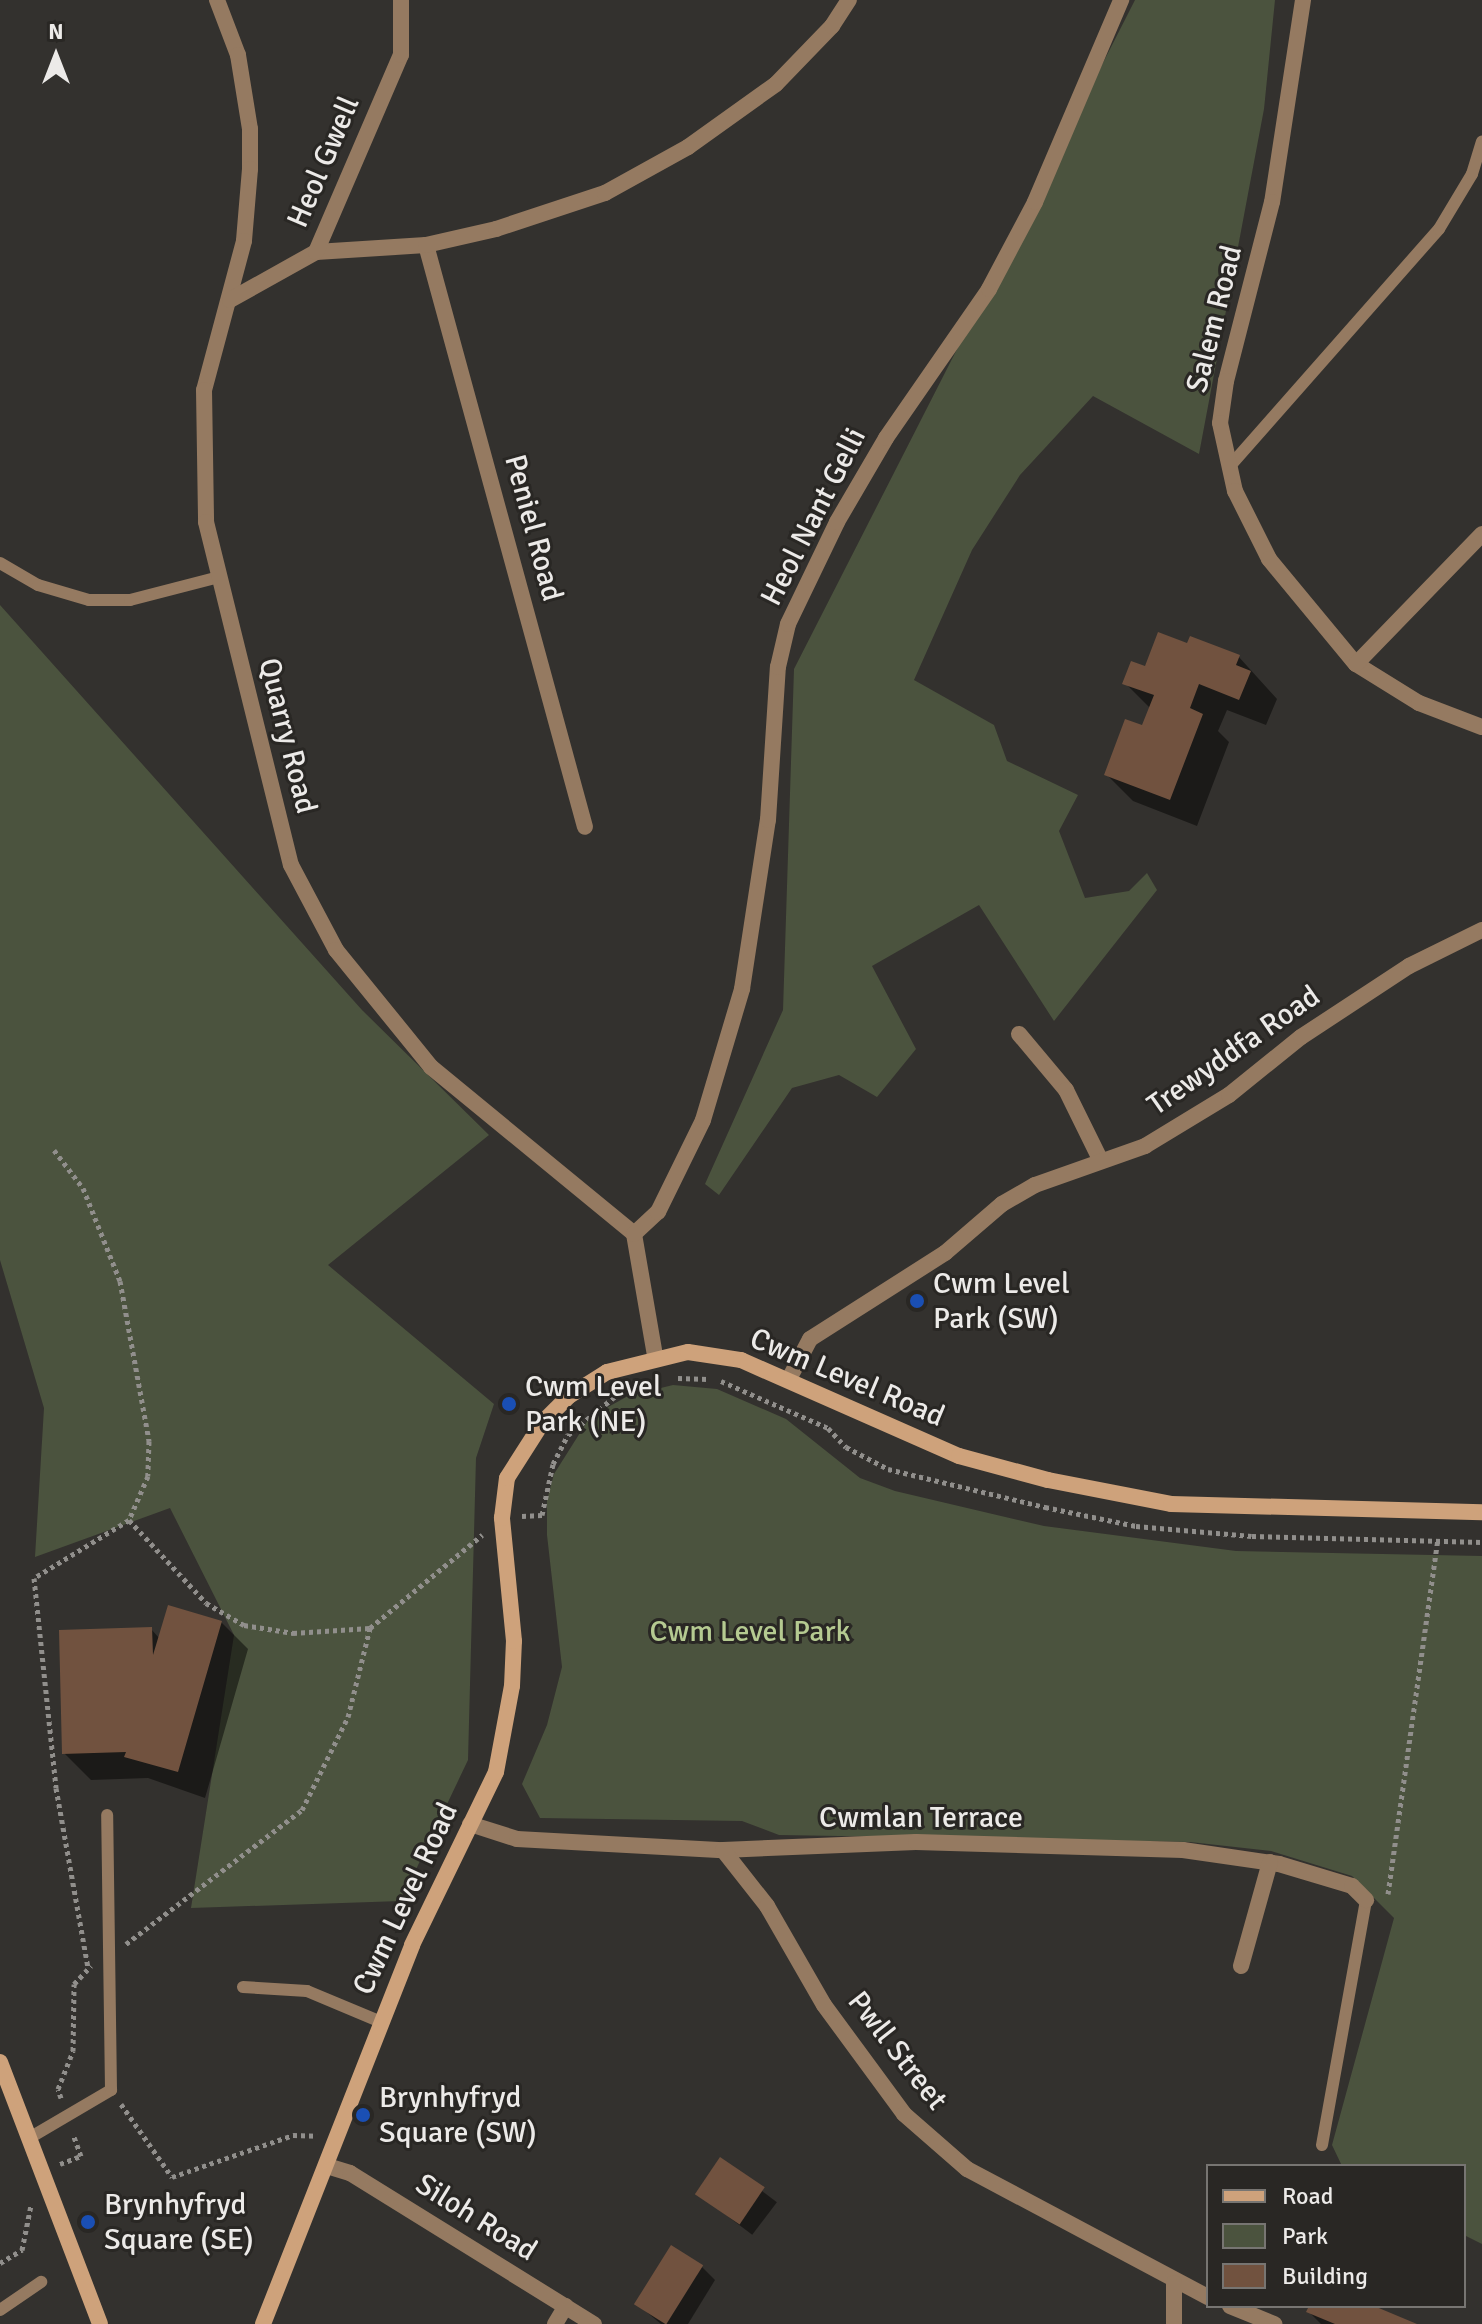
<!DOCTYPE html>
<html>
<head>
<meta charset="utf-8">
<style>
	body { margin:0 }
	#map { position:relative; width:1482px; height:2324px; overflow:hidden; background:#33312e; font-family:Signika,sans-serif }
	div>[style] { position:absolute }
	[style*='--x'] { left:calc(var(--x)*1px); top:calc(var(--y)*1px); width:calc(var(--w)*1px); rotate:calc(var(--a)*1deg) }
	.green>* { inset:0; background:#4b533e }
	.shadow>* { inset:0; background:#0007; transform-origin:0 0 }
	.building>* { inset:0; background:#71523f; transform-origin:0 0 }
	.path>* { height:5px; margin-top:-2.5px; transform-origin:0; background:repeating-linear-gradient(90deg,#918f8c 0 4px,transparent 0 8px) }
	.lane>* { height:12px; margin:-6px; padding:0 6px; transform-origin:6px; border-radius:6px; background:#957a61 }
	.street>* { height:16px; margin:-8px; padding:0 8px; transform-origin:8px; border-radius:8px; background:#957a61 }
	.secondary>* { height:16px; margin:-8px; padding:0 8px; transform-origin:8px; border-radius:8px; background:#cea27b }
	.dots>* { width:22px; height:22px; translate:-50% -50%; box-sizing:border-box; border:4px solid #292724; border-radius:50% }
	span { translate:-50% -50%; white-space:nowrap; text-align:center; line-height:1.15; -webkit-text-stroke:6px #292724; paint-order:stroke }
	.street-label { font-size:30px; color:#eceae8 }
	.poi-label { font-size:30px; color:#eceae8 }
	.left { translate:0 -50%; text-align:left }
	.park-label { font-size:30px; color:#b5ca91 }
	.legend { position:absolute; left:1206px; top:2164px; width:260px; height:144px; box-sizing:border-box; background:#292724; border:2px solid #777572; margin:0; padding:10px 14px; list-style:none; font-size:24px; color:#eceae8 }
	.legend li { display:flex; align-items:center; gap:16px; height:40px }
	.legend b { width:40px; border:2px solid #777572 }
	.north { position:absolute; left:16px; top:16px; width:80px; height:80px; -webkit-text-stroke:6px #292724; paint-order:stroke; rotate:0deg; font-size:22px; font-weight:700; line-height:32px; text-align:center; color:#eceae8 }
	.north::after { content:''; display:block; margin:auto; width:28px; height:36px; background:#eceae8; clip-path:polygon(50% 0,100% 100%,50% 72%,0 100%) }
</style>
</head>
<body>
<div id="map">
	<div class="green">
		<div style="clip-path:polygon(1135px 0,1275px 0,1264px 109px,1199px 454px,1093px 396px,1020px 475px,972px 550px,914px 680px,994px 725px,1007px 761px,1078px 795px,1059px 831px,1085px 898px,1129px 891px,1147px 873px,1157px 890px,1054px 1021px,979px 905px,872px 966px,916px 1049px,877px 1097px,839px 1075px,792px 1088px,719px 1195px,705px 1184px,783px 1010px,794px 669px)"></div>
		<div style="clip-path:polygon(0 605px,362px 1010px,489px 1135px,328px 1265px,494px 1404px,476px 1458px,468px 1760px,401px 1901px,191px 1908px,234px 1635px,170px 1508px,35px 1557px,44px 1408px,0 1260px)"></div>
		<div style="clip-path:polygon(673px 1385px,717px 1389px,786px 1419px,860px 1478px,895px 1491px,1044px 1526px,1236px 1551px,1482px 1556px,1482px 2244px,1464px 2235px,1464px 2166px,1342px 2166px,1332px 2145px,1394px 1918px,1352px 1876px,1271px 1851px,1190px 1842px,779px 1835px,742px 1821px,540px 1818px,522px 1784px,547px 1725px,562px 1667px,547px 1535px,547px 1500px,554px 1474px,590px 1417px,628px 1396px)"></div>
	</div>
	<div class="shadow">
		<div style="clip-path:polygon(1188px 646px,1238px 656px,1277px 699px,1266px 725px,1227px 710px,1218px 731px,1229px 742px,1197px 826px,1133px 801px,1106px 774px,1143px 728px,1151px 709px,1125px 683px)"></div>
		<div style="clip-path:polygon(221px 1622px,248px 1649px,205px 1798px,148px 1778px,91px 1780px,64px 1753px,151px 1629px,160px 1639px)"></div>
		<div style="left:721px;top:2160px;width:70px;height:41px;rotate:37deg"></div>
		<div style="clip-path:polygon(702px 2267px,715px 2280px,688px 2324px,661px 2324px,637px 2304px)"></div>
		<div style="clip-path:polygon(1311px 2306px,1369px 2306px,1412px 2324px,1321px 2324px,1309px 2312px)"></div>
	</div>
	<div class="building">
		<div style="clip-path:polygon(1158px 632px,1187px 643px,1190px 636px,1240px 655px,1236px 665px,1251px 671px,1239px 700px,1199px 684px,1190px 708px,1203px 714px,1170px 800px,1104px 775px,1125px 719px,1142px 725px,1154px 695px,1122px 684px,1131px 661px,1145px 666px)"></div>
		<div style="clip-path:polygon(168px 1605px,222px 1621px,178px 1772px,124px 1757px,126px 1752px,62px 1754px,59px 1630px,152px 1627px,153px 1655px)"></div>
		<div style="left:720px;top:2157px;width:54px;height:45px;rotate:34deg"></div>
		<div style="left:671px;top:2245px;width:38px;height:70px;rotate:32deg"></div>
		<div style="clip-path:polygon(1309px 2306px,1374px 2306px,1417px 2324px,1335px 2324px,1306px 2312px)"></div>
	</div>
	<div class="path">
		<div style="--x:54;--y:1150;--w:48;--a:52.7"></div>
		<div style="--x:83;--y:1188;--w:100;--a:68.3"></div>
		<div style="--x:120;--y:1281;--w:163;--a:79.7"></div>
		<div style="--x:149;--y:1441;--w:35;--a:92"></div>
		<div style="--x:148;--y:1476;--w:48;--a:113.4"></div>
		<div style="--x:129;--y:1520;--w:111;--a:148.6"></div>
		<div style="--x:34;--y:1578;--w:211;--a:84"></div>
		<div style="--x:56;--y:1788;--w:182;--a:79.9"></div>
		<div style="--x:678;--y:1378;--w:30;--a:2"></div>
		<div style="--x:721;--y:1381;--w:117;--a:23.7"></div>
		<div style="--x:828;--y:1428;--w:26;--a:47"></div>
		<div style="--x:846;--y:1447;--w:47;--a:27.6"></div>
		<div style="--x:888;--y:1469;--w:162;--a:13.6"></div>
		<div style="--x:1045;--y:1507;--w:93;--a:11.8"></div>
		<div style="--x:1136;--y:1526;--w:116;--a:4.9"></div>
		<div style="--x:1252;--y:1536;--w:230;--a:1.5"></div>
		<div style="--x:522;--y:1516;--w:20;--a:-3"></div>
		<div style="--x:542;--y:1515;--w:52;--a:-77.8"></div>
		<div style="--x:553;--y:1464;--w:33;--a:-63"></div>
		<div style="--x:568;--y:1435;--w:65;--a:-39.4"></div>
		<div style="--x:129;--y:1520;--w:113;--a:47.1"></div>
		<div style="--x:206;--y:1603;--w:44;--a:30.1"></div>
		<div style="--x:244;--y:1625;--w:50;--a:9.3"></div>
		<div style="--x:293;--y:1633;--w:77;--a:-3.7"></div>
		<div style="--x:1388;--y:1894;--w:359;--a:-82"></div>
		<div style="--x:126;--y:1944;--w:221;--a:-37.3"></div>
		<div style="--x:302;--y:1810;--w:104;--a:-63.7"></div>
		<div style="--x:348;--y:1717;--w:92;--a:-76.1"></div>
		<div style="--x:370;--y:1628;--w:146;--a:-39.7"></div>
		<div style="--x:61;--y:2098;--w:9;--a:-108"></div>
		<div style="--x:58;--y:2089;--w:41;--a:-68.5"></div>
		<div style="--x:73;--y:2051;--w:67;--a:-89.1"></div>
		<div style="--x:74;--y:1984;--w:25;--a:-47"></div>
		<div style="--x:121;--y:2104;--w:89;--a:55.1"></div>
		<div style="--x:172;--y:2177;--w:128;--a:-19.1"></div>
		<div style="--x:293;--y:2135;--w:24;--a:2"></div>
		<div style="--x:60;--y:2164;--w:22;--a:-21"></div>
		<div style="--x:81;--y:2156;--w:23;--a:-110"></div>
		<div style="--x:0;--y:2263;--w:26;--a:-31"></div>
		<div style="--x:22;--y:2250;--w:46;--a:-78.7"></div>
	</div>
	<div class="lane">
		<div style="--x:1230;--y:466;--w:316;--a:-48.6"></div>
		<div style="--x:1439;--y:229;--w:64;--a:-59"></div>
		<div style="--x:1472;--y:174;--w:34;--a:-73"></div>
		<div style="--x:0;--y:563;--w:44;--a:30.1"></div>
		<div style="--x:38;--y:585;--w:53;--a:16.4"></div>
		<div style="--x:89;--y:600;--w:41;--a:0"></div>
		<div style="--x:130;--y:600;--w:92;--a:-14.5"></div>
		<div style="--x:243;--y:1987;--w:64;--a:3.6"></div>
		<div style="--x:307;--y:1991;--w:80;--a:22.7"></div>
		<div style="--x:31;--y:2137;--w:93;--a:-30.4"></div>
		<div style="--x:111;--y:2090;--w:275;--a:-90.8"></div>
		<div style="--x:1322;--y:2145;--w:249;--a:-79.8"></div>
		<div style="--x:0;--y:2310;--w:50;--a:-34.3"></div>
	</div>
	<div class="street">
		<div style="--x:217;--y:0;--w:59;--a:69.1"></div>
		<div style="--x:238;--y:55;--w:75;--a:80.8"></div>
		<div style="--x:250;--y:129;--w:40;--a:90"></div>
		<div style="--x:250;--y:169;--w:72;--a:94.8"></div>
		<div style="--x:244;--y:241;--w:154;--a:105"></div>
		<div style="--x:204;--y:390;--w:132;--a:89.1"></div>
		<div style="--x:206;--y:522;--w:353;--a:76.1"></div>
		<div style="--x:291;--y:865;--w:96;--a:62.1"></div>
		<div style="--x:336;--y:950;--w:151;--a:50.9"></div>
		<div style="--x:431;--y:1067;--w:263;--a:39.4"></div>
		<div style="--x:634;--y:1234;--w:124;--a:80.2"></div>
		<div style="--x:1303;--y:0;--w:204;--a:98.7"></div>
		<div style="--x:1272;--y:202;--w:185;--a:104.4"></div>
		<div style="--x:1226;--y:381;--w:42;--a:98.1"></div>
		<div style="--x:1220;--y:423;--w:70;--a:77.6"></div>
		<div style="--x:1235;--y:491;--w:76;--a:63.4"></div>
		<div style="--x:1269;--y:559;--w:136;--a:50.4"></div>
		<div style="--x:1356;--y:664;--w:74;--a:31.8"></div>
		<div style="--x:1419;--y:703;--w:67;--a:20.9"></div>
		<div style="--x:426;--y:245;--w:603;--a:74.72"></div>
		<div style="--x:316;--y:252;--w:110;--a:-3.6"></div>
		<div style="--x:426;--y:245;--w:72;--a:-12.9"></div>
		<div style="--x:496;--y:229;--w:115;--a:-18.3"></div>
		<div style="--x:605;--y:193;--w:95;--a:-29"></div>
		<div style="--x:688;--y:147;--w:108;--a:-35.6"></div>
		<div style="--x:776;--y:84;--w:81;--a:-46"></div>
		<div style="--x:832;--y:26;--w:31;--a:-57"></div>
		<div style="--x:230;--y:300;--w:98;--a:-29.2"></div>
		<div style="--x:316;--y:252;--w:215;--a:-66.7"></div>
		<div style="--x:401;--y:55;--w:55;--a:-90"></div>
		<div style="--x:1356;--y:664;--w:181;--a:-45.9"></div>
		<div style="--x:1019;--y:1034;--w:73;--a:50"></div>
		<div style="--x:1066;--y:1090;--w:79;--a:63.8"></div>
		<div style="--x:634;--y:1234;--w:33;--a:-43"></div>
		<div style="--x:658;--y:1212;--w:102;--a:-63.9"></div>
		<div style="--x:703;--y:1120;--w:137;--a:-73.4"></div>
		<div style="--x:742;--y:989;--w:171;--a:-81.3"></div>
		<div style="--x:768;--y:820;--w:153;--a:-86.3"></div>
		<div style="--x:778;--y:667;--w:44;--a:-76.9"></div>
		<div style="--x:788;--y:624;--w:113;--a:-64.3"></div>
		<div style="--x:837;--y:522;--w:97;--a:-59.7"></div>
		<div style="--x:886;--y:438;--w:181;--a:-55.3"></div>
		<div style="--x:989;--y:289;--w:98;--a:-62.1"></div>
		<div style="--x:1035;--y:202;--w:220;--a:-66.9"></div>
		<div style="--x:789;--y:1379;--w:45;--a:-62.3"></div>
		<div style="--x:810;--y:1339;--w:160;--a:-32.5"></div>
		<div style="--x:945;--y:1253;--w:75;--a:-40.7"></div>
		<div style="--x:1002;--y:1204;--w:38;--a:-30"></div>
		<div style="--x:1035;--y:1185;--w:117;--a:-19.5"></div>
		<div style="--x:1145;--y:1146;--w:98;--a:-31.3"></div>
		<div style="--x:1229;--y:1095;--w:92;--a:-38.9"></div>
		<div style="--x:1301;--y:1037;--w:129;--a:-33.3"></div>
		<div style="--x:1409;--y:966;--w:81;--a:-26.3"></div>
		<div style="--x:470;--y:1824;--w:49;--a:17.7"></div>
		<div style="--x:517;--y:1839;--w:206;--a:3.1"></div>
		<div style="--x:723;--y:1850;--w:193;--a:-2.4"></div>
		<div style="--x:916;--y:1842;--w:267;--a:1.7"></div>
		<div style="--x:1183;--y:1850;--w:97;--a:8.3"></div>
		<div style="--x:1279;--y:1864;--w:76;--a:16.8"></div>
		<div style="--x:1352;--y:1886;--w:20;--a:45"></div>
		<div style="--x:723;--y:1850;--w:71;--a:51.8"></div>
		<div style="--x:767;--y:1906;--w:114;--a:60.1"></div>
		<div style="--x:824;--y:2005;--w:135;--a:53.7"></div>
		<div style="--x:904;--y:2114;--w:84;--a:41.1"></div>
		<div style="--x:967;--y:2169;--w:273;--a:28"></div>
		<div style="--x:1241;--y:1966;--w:108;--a:-74.4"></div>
		<div style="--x:327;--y:2166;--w:24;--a:17"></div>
		<div style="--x:350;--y:2173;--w:287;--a:31.8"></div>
		<div style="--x:1174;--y:2283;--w:41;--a:90"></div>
		<div style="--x:1230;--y:2306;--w:48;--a:22.2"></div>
		<div style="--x:555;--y:2324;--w:21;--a:-59"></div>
	</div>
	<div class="secondary">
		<div style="--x:0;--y:2062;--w:280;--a:69.1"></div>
		<div style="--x:263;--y:2324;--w:407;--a:-68.5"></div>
		<div style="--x:412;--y:1945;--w:192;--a:-64.1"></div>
		<div style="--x:496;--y:1772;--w:87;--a:-79.5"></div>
		<div style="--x:512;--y:1686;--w:45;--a:-87.5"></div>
		<div style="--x:514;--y:1641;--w:124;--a:-95.6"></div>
		<div style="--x:502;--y:1518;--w:40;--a:-82.9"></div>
		<div style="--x:507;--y:1478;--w:65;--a:-57.5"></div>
		<div style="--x:542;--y:1423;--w:38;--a:-45"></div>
		<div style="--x:569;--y:1396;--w:45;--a:-32.3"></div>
		<div style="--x:607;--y:1372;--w:83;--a:-13.9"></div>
		<div style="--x:688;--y:1352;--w:54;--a:8.6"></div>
		<div style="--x:741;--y:1360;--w:238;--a:23.8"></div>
		<div style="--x:959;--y:1456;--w:92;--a:15.1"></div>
		<div style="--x:1048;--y:1480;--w:125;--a:11"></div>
		<div style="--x:1171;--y:1504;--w:311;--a:1.5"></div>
	</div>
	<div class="dots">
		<div style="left:917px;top:1301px;background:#1a4fb4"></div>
		<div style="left:509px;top:1404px;background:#1a4fb4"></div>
		<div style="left:363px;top:2115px;background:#1a4fb4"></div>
		<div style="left:88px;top:2222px;background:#1a4fb4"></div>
	</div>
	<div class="street-label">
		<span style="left:324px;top:162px;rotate:-67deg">Heol Gwell</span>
		<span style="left:1215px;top:319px;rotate:-76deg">Salem Road</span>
		<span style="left:814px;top:517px;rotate:-63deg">Heol Nant Gelli</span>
		<span style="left:533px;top:528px;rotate:75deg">Peniel Road</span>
		<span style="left:287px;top:736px;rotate:76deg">Quarry Road</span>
		<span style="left:1234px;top:1051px;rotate:-35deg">Trewyddfa Road</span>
		<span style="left:847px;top:1378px;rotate:23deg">Cwm Level Road</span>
		<span style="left:921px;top:1818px">Cwmlan Terrace</span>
		<span style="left:406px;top:1899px;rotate:-65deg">Cwm Level Road</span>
		<span style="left:897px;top:2051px;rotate:52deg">Pwll Street</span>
		<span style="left:476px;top:2218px;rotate:32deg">Siloh Road</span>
	</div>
	<div class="poi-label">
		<span class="left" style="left:933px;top:1301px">Cwm Level<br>Park (SW)</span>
		<span class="left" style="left:525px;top:1404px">Cwm Level<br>Park (NE)</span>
		<span class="left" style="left:379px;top:2115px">Brynhyfryd<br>Square (SW)</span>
		<span class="left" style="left:104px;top:2222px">Brynhyfryd<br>Square (SE)</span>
	</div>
	<div class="park-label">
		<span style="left:750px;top:1632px">Cwm Level Park</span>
	</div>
	<ul class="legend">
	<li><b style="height:10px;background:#cea27b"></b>Road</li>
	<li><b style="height:22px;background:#4b533e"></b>Park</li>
	<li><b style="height:22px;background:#71523f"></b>Building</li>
	</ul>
	<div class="north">N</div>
</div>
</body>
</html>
